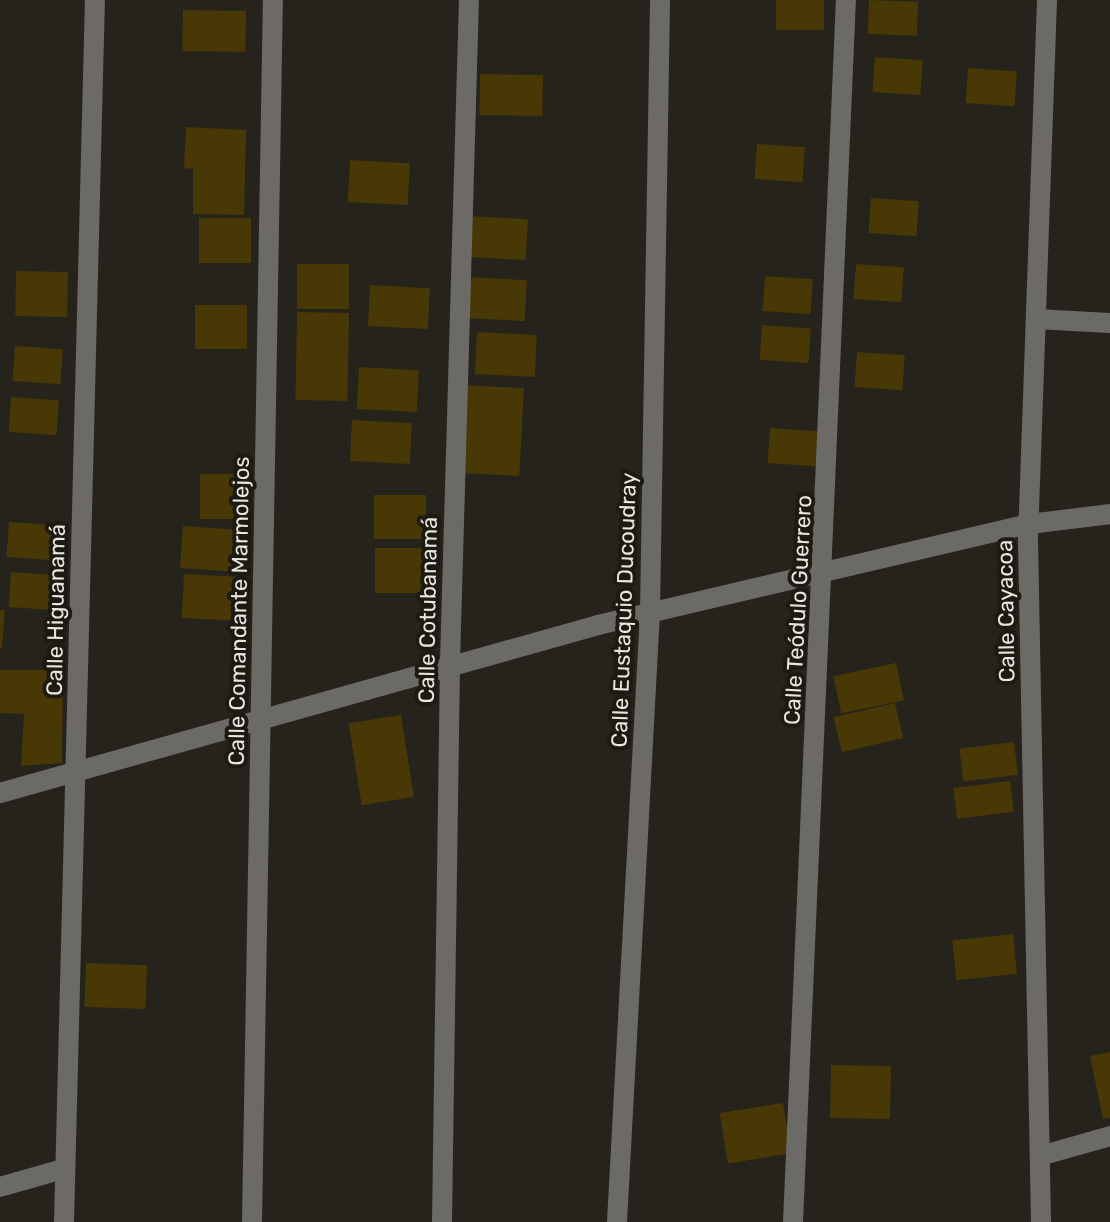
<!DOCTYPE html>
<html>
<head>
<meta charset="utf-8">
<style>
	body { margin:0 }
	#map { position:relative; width:1110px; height:1222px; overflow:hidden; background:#26231c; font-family:Rubik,sans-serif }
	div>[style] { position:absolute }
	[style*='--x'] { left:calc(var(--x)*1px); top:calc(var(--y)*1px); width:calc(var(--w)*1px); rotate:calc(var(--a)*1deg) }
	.building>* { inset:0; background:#473806; transform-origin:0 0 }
	.minor>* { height:20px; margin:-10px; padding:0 10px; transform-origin:10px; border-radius:10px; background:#6c6a66 }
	span { translate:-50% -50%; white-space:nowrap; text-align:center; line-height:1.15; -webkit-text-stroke:8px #1d1a12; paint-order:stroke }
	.street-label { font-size:22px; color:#e8e6e1 }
</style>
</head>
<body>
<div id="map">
	<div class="building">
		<div style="left:776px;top:0;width:48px;height:30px"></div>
		<div style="left:869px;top:0;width:49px;height:34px;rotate:2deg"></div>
		<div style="left:183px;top:10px;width:63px;height:41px;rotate:1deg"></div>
		<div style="left:875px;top:57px;width:48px;height:35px;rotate:4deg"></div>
		<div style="left:968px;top:68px;width:49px;height:35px;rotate:4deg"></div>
		<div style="left:480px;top:74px;width:63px;height:41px;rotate:1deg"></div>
		<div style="clip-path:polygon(186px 127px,246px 130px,244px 215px,193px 214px,193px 169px,184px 168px)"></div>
		<div style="left:757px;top:144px;width:48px;height:35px;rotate:4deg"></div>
		<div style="left:350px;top:160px;width:60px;height:42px;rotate:3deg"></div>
		<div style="left:871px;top:198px;width:48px;height:35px;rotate:4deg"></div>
		<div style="left:468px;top:216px;width:60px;height:41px;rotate:3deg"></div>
		<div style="left:199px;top:218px;width:52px;height:45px"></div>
		<div style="left:297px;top:264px;width:52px;height:45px"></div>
		<div style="left:856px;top:264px;width:48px;height:35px;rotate:4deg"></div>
		<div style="left:16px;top:271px;width:52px;height:45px;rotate:1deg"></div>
		<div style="left:765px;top:276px;width:48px;height:35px;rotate:4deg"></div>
		<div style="left:466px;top:277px;width:61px;height:41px;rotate:3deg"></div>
		<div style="left:370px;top:285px;width:60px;height:41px;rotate:3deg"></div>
		<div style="left:195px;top:305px;width:52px;height:44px"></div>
		<div style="left:297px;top:312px;width:52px;height:88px;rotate:1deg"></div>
		<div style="left:762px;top:325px;width:49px;height:35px;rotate:4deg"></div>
		<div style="left:477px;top:332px;width:60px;height:42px;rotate:3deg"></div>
		<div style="left:15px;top:346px;width:48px;height:35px;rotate:4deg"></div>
		<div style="left:857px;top:352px;width:48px;height:35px;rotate:4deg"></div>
		<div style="left:359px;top:367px;width:60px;height:42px;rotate:3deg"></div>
		<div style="left:464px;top:385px;width:60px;height:88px;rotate:3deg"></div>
		<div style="left:11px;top:397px;width:48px;height:35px;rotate:4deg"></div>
		<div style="left:352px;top:420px;width:60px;height:41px;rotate:3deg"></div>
		<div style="left:770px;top:428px;width:48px;height:35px;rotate:4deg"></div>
		<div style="left:244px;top:474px;width:45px;height:44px;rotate:90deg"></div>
		<div style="left:374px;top:495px;width:52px;height:44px"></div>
		<div style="left:9px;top:522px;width:48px;height:35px;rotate:4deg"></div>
		<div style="left:183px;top:526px;width:60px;height:42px;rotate:4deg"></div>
		<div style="left:375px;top:548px;width:52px;height:45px"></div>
		<div style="left:11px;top:572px;width:48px;height:35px;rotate:4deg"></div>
		<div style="left:184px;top:574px;width:56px;height:44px;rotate:3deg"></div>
		<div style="clip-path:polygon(0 610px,5px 610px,2px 648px,0 648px)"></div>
		<div style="left:896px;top:663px;width:38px;height:64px;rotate:78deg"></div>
		<div style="clip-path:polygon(0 670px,63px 670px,62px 763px,21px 766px,24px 714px,0 713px)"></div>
		<div style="left:895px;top:703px;width:36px;height:63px;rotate:77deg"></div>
		<div style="left:401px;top:715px;width:83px;height:53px;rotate:81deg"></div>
		<div style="left:1014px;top:742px;width:33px;height:55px;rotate:83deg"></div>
		<div style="left:1010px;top:781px;width:31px;height:57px;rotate:83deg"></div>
		<div style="left:1013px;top:934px;width:40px;height:61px;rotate:84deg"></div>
		<div style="left:86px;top:963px;width:61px;height:44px;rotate:2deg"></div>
		<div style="clip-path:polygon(1110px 1052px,1110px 1118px,1103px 1119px,1090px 1056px)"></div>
		<div style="left:831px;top:1065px;width:60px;height:53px;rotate:1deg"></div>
		<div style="left:783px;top:1103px;width:51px;height:64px;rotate:81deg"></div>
	</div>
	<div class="minor">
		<div style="--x:1036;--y:319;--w:74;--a:3.1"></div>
		<div style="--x:0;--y:793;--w:621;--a:-15.69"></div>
		<div style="--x:598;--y:625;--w:443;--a:-13.2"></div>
		<div style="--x:1029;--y:524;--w:82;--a:-7"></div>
		<div style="--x:1040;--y:1156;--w:73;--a:-15.9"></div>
		<div style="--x:0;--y:1187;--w:66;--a:-15.9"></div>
		<div style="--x:64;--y:1222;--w:1222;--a:-88.55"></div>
		<div style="--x:252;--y:1222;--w:1222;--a:-89.02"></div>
		<div style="--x:442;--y:1222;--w:560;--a:-89.18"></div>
		<div style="--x:450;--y:662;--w:662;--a:-88.36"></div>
		<div style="--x:617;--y:1222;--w:611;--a:-86.9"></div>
		<div style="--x:650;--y:612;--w:612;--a:-89.06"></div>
		<div style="--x:793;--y:1222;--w:1223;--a:-87.52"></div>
		<div style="--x:1041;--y:1222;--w:683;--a:-91.09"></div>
		<div style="--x:1028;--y:539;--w:539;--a:-87.98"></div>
	</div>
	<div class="street-label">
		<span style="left:56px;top:610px;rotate:-89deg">Calle Higuanamá</span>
		<span style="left:428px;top:610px;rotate:-89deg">Calle Cotubanamá</span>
		<span style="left:624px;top:610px;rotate:-88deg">Calle Eustaquio Ducoudray</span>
		<span style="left:798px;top:610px;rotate:-87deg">Calle Teódulo Guerrero</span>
		<span style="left:239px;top:611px;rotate:-89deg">Calle Comandante Marmolejos</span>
		<span style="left:1006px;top:611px;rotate:-91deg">Calle Cayacoa</span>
	</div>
</div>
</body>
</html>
